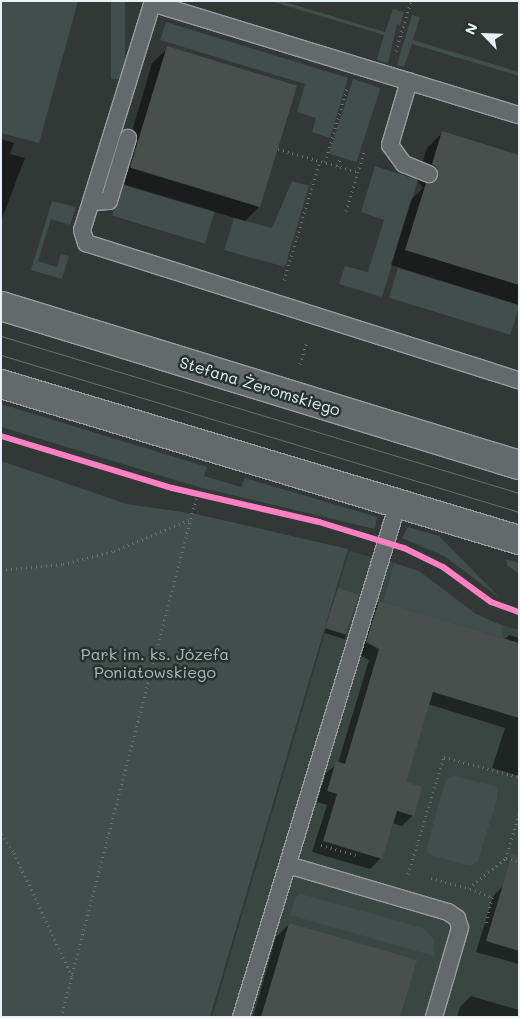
<!DOCTYPE html>
<html>
<head>
<meta charset="utf-8">
<style>
	body { margin:0 }
	#map { position:relative; width:520px; height:1018px; overflow:hidden; background:#313835; font-family:Mali,sans-serif }
	div>[style] { position:absolute }
	[style*='--x'] { left:calc(var(--x)*1px); top:calc(var(--y)*1px); width:calc(var(--w)*1px); rotate:calc(var(--a)*1deg) }
	.built>* { inset:0; background:#3a4641 }
	.green>* { inset:0; background:#424e4b; transform-origin:0 0 }
	.shadow>* { inset:0; background:#0007; transform-origin:0 0 }
	.building>* { inset:0; background:#494f4d; transform-origin:0 0 }
	.path>* { height:3px; margin-top:-1.5px; transform-origin:0; background:repeating-linear-gradient(90deg,#6d7170 0 1px,transparent 0 5px) }
	.roads { filter:drop-shadow(1px 0 #989d9e) drop-shadow(-1px 0 #989d9e) drop-shadow(0 1px #989d9e) drop-shadow(0 -1px #989d9e) }
	.service>* { height:16px; margin:-8px; padding:0 8px; transform-origin:8px; border-radius:8px; background:#646a6b }
	.secondary>* { height:28px; margin:-14px; padding:0 14px; transform-origin:14px; border-radius:14px; background:#646a6b }
	.tram>* { height:1px; margin:-0.5px; padding:0 0.5px; transform-origin:0.5px; border-radius:0.5px; background:#6d7170 }
	.cycleway>* { height:6px; margin:-3px; padding:0 3px; transform-origin:3px; border-radius:3px; background:#ff80c0 }
	span { translate:-50% -50%; white-space:nowrap; text-align:center; line-height:1.15; -webkit-text-stroke:5px #26332d; paint-order:stroke }
	.street-label { font-size:16px; color:#e8f1f8 }
	.park-label { font-size:16px; color:#afb9bc }
	.frame { position:absolute; inset:0; border:2px solid #e8f1f8; pointer-events:none }
	.north { position:absolute; left:460px; top:10px; width:50px; height:50px; -webkit-text-stroke:4px #26332d; paint-order:stroke; rotate:294deg; font-size:14px; font-weight:700; line-height:20px; text-align:center; color:#e8f1f8 }
	.north::after { content:''; display:block; margin:auto; width:18px; height:22px; background:#e8f1f8; clip-path:polygon(50% 0,100% 100%,50% 72%,0 100%) }
</style>
</head>
<body>
<div id="map">
	<div class="built">
		<div style="clip-path:polygon(349px 551px,394px 563px,386px 590px,519px 630px,519px 1017px,212px 1017px)"></div>
	</div>
	<div class="green">
		<div style="clip-path:polygon(1px 1px,78px 1px,39px 143px,1px 133px)"></div>
		<div style="left:111px;top:1px;width:14px;height:78px"></div>
		<div style="clip-path:polygon(270px 1px,282px 1px,385px 32px,393px 9px,404px 12px,400px 25px,397px 24px,388px 63px,377px 60px,384px 35px)"></div>
		<div style="clip-path:polygon(412px 15px,420px 17px,413px 40px,519px 72px,519px 76px,412px 44px,404px 67px,397px 65px)"></div>
		<div style="clip-path:polygon(166px 22px,348px 78px,330px 138px,312px 132px,316px 118px,297px 112px,305px 84px,160px 40px)"></div>
		<div style="left:353px;top:79px;width:29px;height:78px;rotate:18deg"></div>
		<div style="clip-path:polygon(375px 166px,418px 180px,382px 297px,339px 284px,345px 266px,368px 272px,384px 220px,361px 212px)"></div>
		<div style="clip-path:polygon(292px 181px,309px 186px,285px 267px,224px 250px,234px 218px,272px 228px)"></div>
		<div style="left:122px;top:183px;width:97px;height:34px;rotate:17deg"></div>
		<div style="clip-path:polygon(52px 201px,76px 207px,70px 225px,51px 219px,38px 261px,57px 267px,61px 254px,69px 256px,62px 279px,31px 270px)"></div>
		<div style="left:398px;top:268px;width:127px;height:31px;rotate:17deg"></div>
		<div style="clip-path:polygon(1px 404px,207px 467px,204px 476px,241px 487px,245px 478px,377px 517px,375px 529px,202px 488px,1px 427px)"></div>
		<div style="clip-path:polygon(1px 461px,127px 504px,196px 514px,348px 549px,210px 1017px,1px 1017px)"></div>
		<div style="clip-path:polygon(408px 527px,439px 536px,500px 598px,444px 556px,402px 538px)"></div>
		<div style="clip-path:polygon(506px 559px,519px 563px,519px 574px,507px 565px)"></div>
		<div style="clip-path:polygon(394px 563px,419px 571px,476px 614px,501px 625px,503px 638px,383px 602px)"></div>
		<div style="clip-path:polygon(455px 776px,497px 787px,497px 799px,478px 861px,470px 866px,431px 855px,426px 850px,446px 779px)"></div>
		<div style="clip-path:polygon(301px 894px,423px 928px,434px 939px,434px 956px,290px 915px,296px 896px)"></div>
	</div>
	<div class="shadow">
		<div style="clip-path:polygon(168px 48px,260px 206px,245px 221px,117px 183px,152px 63px)"></div>
		<div style="clip-path:polygon(442px 133px,519px 156px,519px 305px,391px 265px,411px 200px,423px 188px,417px 180px,427px 148px)"></div>
		<div style="clip-path:polygon(1px 139px,14px 143px,10px 154px,25px 158px,1px 221px)"></div>
		<div style="left:338px;top:590px;width:21px;height:45px;rotate:17deg"></div>
		<div style="clip-path:polygon(379px 602px,504px 640px,509px 635px,519px 638px,519px 776px,492px 768px,505px 728px,428px 704px,405px 783px,413px 815px,402px 826px,392px 823px,381px 858px,370px 869px,312px 852px,327px 805px,317px 802px,326px 773px,338px 763px,369px 660px,356px 653px,368px 613px)"></div>
		<div style="clip-path:polygon(504px 885px,519px 890px,519px 964px,476px 952px,493px 896px)"></div>
		<div style="clip-path:polygon(289px 924px,399px 1017px,253px 1017px,276px 937px)"></div>
		<div style="clip-path:polygon(471px 996px,519px 1010px,519px 1017px,457px 1017px,460px 1007px)"></div>
	</div>
	<div class="building">
		<div style="left:167px;top:46px;width:136px;height:127px;rotate:17deg"></div>
		<div style="clip-path:polygon(442px 131px,519px 155px,519px 285px,405px 250px,426px 183px,435px 182px,438px 177px,437px 168px,432px 164px)"></div>
		<div style="left:338px;top:588px;width:22px;height:42px;rotate:18deg"></div>
		<div style="clip-path:polygon(379px 601px,519px 643px,519px 718px,433px 692px,406px 782px,422px 787px,414px 816px,397px 811px,382px 859px,323px 841px,337px 794px,327px 791px,336px 761px,345px 764px,379px 649px,366px 642px)"></div>
		<div style="clip-path:polygon(512px 855px,519px 856px,519px 951px,486px 941px)"></div>
		<div style="clip-path:polygon(289px 923px,417px 960px,400px 1017px,261px 1017px)"></div>
	</div>
	<div class="path">
		<div style="--x:396;--y:51;--w:52;--a:-73.3"></div>
		<div style="--x:278;--y:149;--w:83;--a:16"></div>
		<div style="--x:325;--y:162;--w:77;--a:-73.4"></div>
		<div style="--x:338;--y:166;--w:8;--a:-76"></div>
		<div style="--x:346;--y:211;--w:62;--a:-73"></div>
		<div style="--x:284;--y:280;--w:124;--a:-73.2"></div>
		<div style="--x:300;--y:364;--w:24;--a:-73"></div>
		<div style="--x:1;--y:570;--w:62;--a:-5.5"></div>
		<div style="--x:63;--y:564;--w:53;--a:-14.3"></div>
		<div style="--x:114;--y:551;--w:81;--a:-22.5"></div>
		<div style="--x:519;--y:814;--w:46;--a:106.5"></div>
		<div style="--x:506;--y:858;--w:14;--a:17"></div>
		<div style="--x:1;--y:834;--w:23;--a:56"></div>
		<div style="--x:14;--y:853;--w:136;--a:64.8"></div>
		<div style="--x:321;--y:845;--w:36;--a:16"></div>
		<div style="--x:408;--y:874;--w:122;--a:-72.9"></div>
		<div style="--x:444;--y:757;--w:78;--a:14.9"></div>
		<div style="--x:431;--y:878;--w:39;--a:15"></div>
		<div style="--x:469;--y:888;--w:48;--a:-39"></div>
		<div style="--x:470;--y:889;--w:23;--a:20"></div>
		<div style="--x:492;--y:897;--w:30;--a:102"></div>
		<div style="--x:61;--y:1017;--w:539;--a:-75.4"></div>
	</div>
	<div class="roads">
		<div class="service">
			<div style="--x:153;--y:1;--w:240;--a:107.2"></div>
			<div style="--x:82;--y:230;--w:14;--a:73"></div>
			<div style="--x:86;--y:243;--w:454;--a:17.6"></div>
			<div style="--x:152;--y:3;--w:384;--a:17"></div>
			<div style="--x:409;--y:81;--w:67;--a:106.5"></div>
			<div style="--x:390;--y:145;--w:24;--a:54"></div>
			<div style="--x:404;--y:164;--w:27;--a:22"></div>
			<div style="--x:91;--y:202;--w:18;--a:-3"></div>
			<div style="--x:109;--y:201;--w:66;--a:-73.2"></div>
			<div style="--x:288;--y:865;--w:167;--a:16.4"></div>
			<div style="--x:448;--y:912;--w:11;--a:34"></div>
			<div style="--x:457;--y:918;--w:10;--a:73"></div>
			<div style="--x:460;--y:928;--w:93;--a:106.3"></div>
			<div style="--x:241;--y:1017;--w:537;--a:-73.01"></div>
		</div>
		<div class="secondary">
			<div style="--x:1;--y:306;--w:542;--a:17.06"></div>
			<div style="--x:1;--y:384;--w:541;--a:16.76"></div>
		</div>
	</div>
	<div class="tram">
		<div style="--x:1;--y:336;--w:541;--a:16.86"></div>
		<div style="--x:1;--y:355;--w:541;--a:16.86"></div>
	</div>
	<div class="cycleway">
		<div style="--x:1;--y:436;--w:179;--a:16.9"></div>
		<div style="--x:172;--y:488;--w:151;--a:13"></div>
		<div style="--x:319;--y:522;--w:89;--a:17"></div>
		<div style="--x:404;--y:548;--w:43;--a:26"></div>
		<div style="--x:443;--y:567;--w:59;--a:36.1"></div>
		<div style="--x:491;--y:602;--w:30;--a:20"></div>
	</div>
	<div class="street-label">
		<span style="left:260px;top:386px;rotate:17deg">Stefana Żeromskiego</span>
	</div>
	<div class="park-label">
		<span style="left:155px;top:663px">Park im. ks. Józefa<br>Poniatowskiego</span>
	</div>
	<div class="frame"></div>
	<div class="north">N</div>
</div>
</body>
</html>
